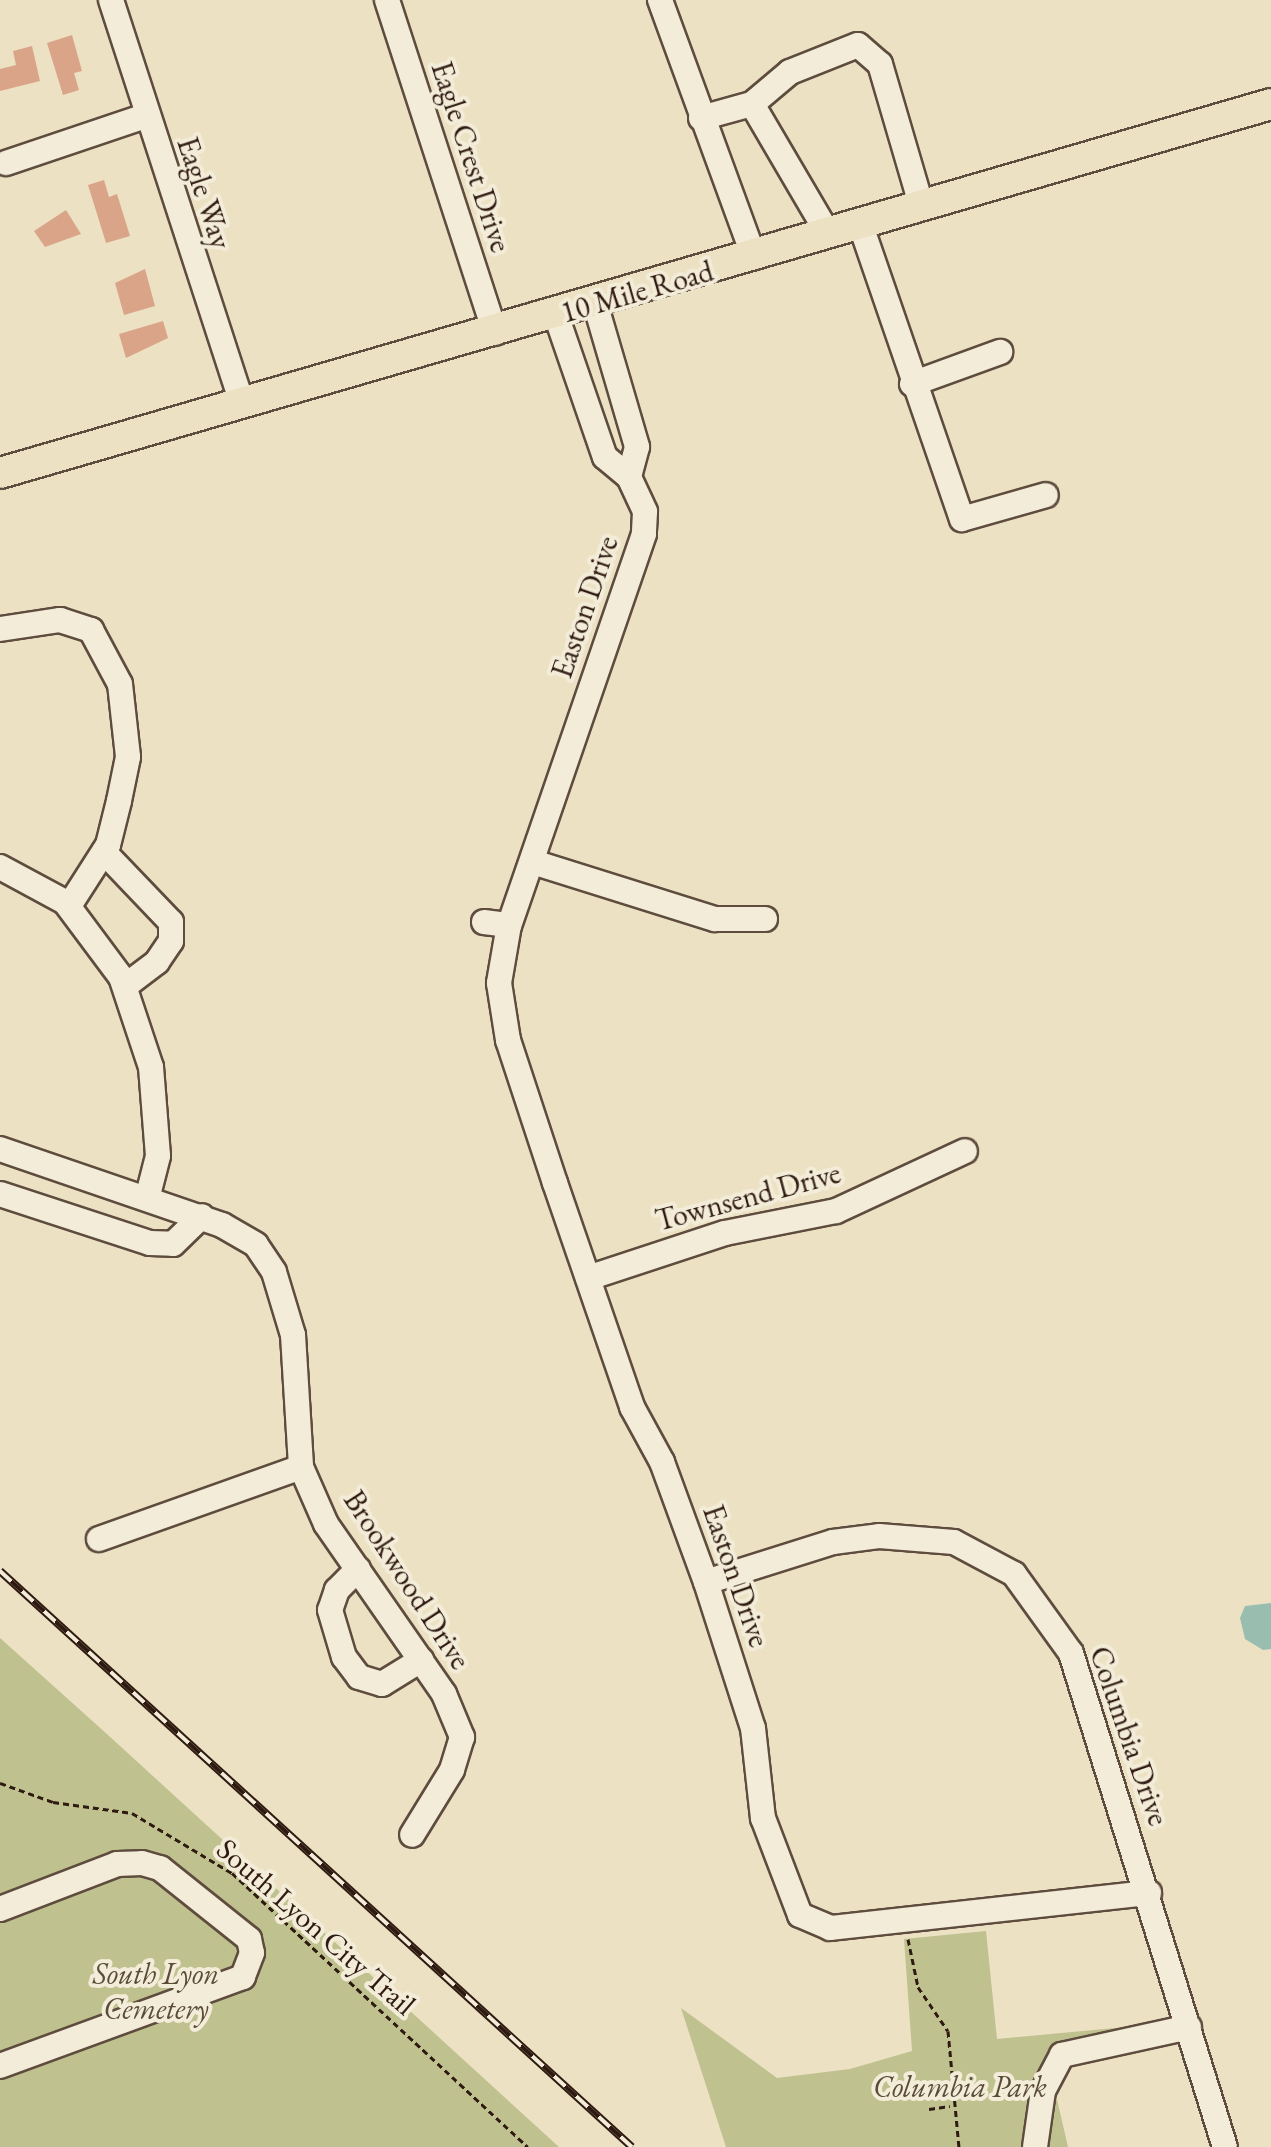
<!DOCTYPE html>
<html>
<head>
<meta charset="utf-8">
<style>
	body { margin:0 }
	#map { position:relative; width:1271px; height:2147px; overflow:hidden; background:#ece1c3; font-family:"EB Garamond",serif }
	div>[style] { position:absolute }
	[style*='--x'] { left:calc(var(--x)*1px); top:calc(var(--y)*1px); width:calc(var(--w)*1px); rotate:calc(var(--a)*1deg) }
	.green>* { inset:0; background:#bfc18f }
	.water>* { inset:0; background:#99beb0 }
	.building>* { inset:0; background:#daa488 }
	.path>* { height:3px; margin-top:-1.5px; transform-origin:0; background:repeating-linear-gradient(90deg,#2e1a11 0 6px,transparent 0 10px) }
	.roads { filter:drop-shadow(2px 0 #5e4c3e) drop-shadow(-2px 0 #5e4c3e) drop-shadow(0 2px #5e4c3e) drop-shadow(0 -2px #5e4c3e) }
	.minor>* { height:24px; margin:-12px; padding:0 12px; transform-origin:12px; border-radius:12px; background:#f3ecd8 }
	.major>* { height:30px; margin:-15px; padding:0 15px; transform-origin:15px; border-radius:15px; background:#ece1c3 }
	.rail>* { height:8px; margin-top:-4px; transform-origin:0; background:repeating-linear-gradient(90deg,#f3ecd8 0 15px,#2e1a11 0 30px); box-sizing:border-box; border-block:2px solid #2e1a11 }
	span { translate:-50% -50%; white-space:nowrap; text-align:center; line-height:1.15; -webkit-text-stroke:8px #f3ecd8; paint-order:stroke }
	.street-label { font-size:30px; color:#2e1a11 }
	.park-label { font-size:30px; color:#5a4c37; font-style:italic }
</style>
</head>
<body>
<div id="map">
	<div class="green">
		<div style="clip-path:polygon(0 1638px,108px 1735px,559px 2147px,0 2147px)"></div>
		<div style="clip-path:polygon(986px 1931px,997px 2039px,1158px 2024px,1050px 2069px,1068px 2147px,726px 2147px,681px 2008px,777px 2078px,850px 2069px,912px 2051px,904px 1939px)"></div>
	</div>
	<div class="water">
		<div style="clip-path:polygon(1271px 1603px,1271px 1649px,1263px 1650px,1245px 1639px,1240px 1618px,1245px 1606px)"></div>
	</div>
	<div class="building">
		<div style="clip-path:polygon(72px 35px,82px 71px,74px 73px,79px 90px,63px 95px,47px 43px)"></div>
		<div style="clip-path:polygon(32px 46px,40px 81px,0 91px,0 69px,16px 65px,13px 51px)"></div>
		<div style="clip-path:polygon(104px 180px,109px 197px,117px 194px,130px 236px,106px 243px,88px 185px)"></div>
		<div style="clip-path:polygon(66px 210px,81px 234px,45px 247px,34px 231px)"></div>
		<div style="clip-path:polygon(145px 269px,155px 306px,124px 315px,115px 283px)"></div>
		<div style="clip-path:polygon(163px 321px,168px 338px,126px 358px,119px 334px)"></div>
	</div>
	<div class="path">
		<div style="--x:0;--y:1783;--w:56;--a:19.7"></div>
		<div style="--x:53;--y:1802;--w:80;--a:7.9"></div>
		<div style="--x:132;--y:1813;--w:117;--a:31"></div>
		<div style="--x:232;--y:1873;--w:403;--a:42.8"></div>
		<div style="--x:908;--y:1939;--w:49;--a:78.2"></div>
		<div style="--x:918;--y:1987;--w:53;--a:55.7"></div>
		<div style="--x:948;--y:2031;--w:117;--a:84.6"></div>
		<div style="--x:929;--y:2109;--w:21;--a:-8"></div>
	</div>
	<div class="roads">
		<div class="minor">
			<div style="--x:111;--y:0;--w:425;--a:72"></div>
			<div style="--x:387;--y:0;--w:350;--a:72"></div>
			<div style="--x:660;--y:0;--w:274;--a:69.9"></div>
			<div style="--x:752;--y:104;--w:152;--a:59.6"></div>
			<div style="--x:701;--y:118;--w:53;--a:-15.4"></div>
			<div style="--x:752;--y:104;--w:50;--a:-40.1"></div>
			<div style="--x:790;--y:72;--w:73;--a:-21.7"></div>
			<div style="--x:858;--y:45;--w:29;--a:41"></div>
			<div style="--x:880;--y:64;--w:150;--a:73.7"></div>
			<div style="--x:6;--y:163;--w:148;--a:-18.6"></div>
			<div style="--x:861;--y:226;--w:310;--a:71"></div>
			<div style="--x:962;--y:519;--w:87;--a:-15.9"></div>
			<div style="--x:595;--y:303;--w:150;--a:73.7"></div>
			<div style="--x:637;--y:447;--w:31;--a:105"></div>
			<div style="--x:556;--y:315;--w:150;--a:71"></div>
			<div style="--x:605;--y:457;--w:31;--a:40"></div>
			<div style="--x:629;--y:477;--w:38;--a:65"></div>
			<div style="--x:645;--y:512;--w:22;--a:93"></div>
			<div style="--x:644;--y:534;--w:414;--a:109"></div>
			<div style="--x:509;--y:925;--w:59;--a:99.8"></div>
			<div style="--x:499;--y:983;--w:58;--a:81"></div>
			<div style="--x:508;--y:1040;--w:151;--a:71.8"></div>
			<div style="--x:555;--y:1183;--w:237;--a:71"></div>
			<div style="--x:632;--y:1407;--w:63;--a:61.4"></div>
			<div style="--x:662;--y:1462;--w:128;--a:69.9"></div>
			<div style="--x:706;--y:1582;--w:153;--a:72.2"></div>
			<div style="--x:753;--y:1728;--w:91;--a:83.7"></div>
			<div style="--x:763;--y:1818;--w:104;--a:69.1"></div>
			<div style="--x:800;--y:1915;--w:33;--a:23"></div>
			<div style="--x:830;--y:1928;--w:321;--a:-6.3"></div>
			<div style="--x:912;--y:384;--w:94;--a:-20"></div>
			<div style="--x:0;--y:629;--w:61;--a:-8.5"></div>
			<div style="--x:60;--y:620;--w:33;--a:18"></div>
			<div style="--x:91;--y:630;--w:61;--a:61.8"></div>
			<div style="--x:120;--y:684;--w:73;--a:83.7"></div>
			<div style="--x:128;--y:757;--w:45;--a:101.6"></div>
			<div style="--x:119;--y:801;--w:45;--a:104"></div>
			<div style="--x:108;--y:845;--w:72;--a:122.6"></div>
			<div style="--x:104;--y:852;--w:97;--a:46.3"></div>
			<div style="--x:171;--y:922;--w:19;--a:90"></div>
			<div style="--x:171;--y:941;--w:25;--a:124"></div>
			<div style="--x:157;--y:962;--w:40;--a:143"></div>
			<div style="--x:536;--y:863;--w:188;--a:17.4"></div>
			<div style="--x:715;--y:919;--w:50;--a:0"></div>
			<div style="--x:0;--y:867;--w:74;--a:28.3"></div>
			<div style="--x:65;--y:902;--w:94;--a:53.3"></div>
			<div style="--x:121;--y:977;--w:95;--a:71.6"></div>
			<div style="--x:151;--y:1067;--w:89;--a:85.5"></div>
			<div style="--x:158;--y:1156;--w:44;--a:104.3"></div>
			<div style="--x:484;--y:922;--w:25;--a:7"></div>
			<div style="--x:0;--y:1149;--w:235;--a:18.9"></div>
			<div style="--x:222;--y:1225;--w:39;--a:30"></div>
			<div style="--x:256;--y:1245;--w:32;--a:56"></div>
			<div style="--x:274;--y:1272;--w:66;--a:73.2"></div>
			<div style="--x:293;--y:1335;--w:132;--a:86.5"></div>
			<div style="--x:301;--y:1467;--w:62;--a:66.3"></div>
			<div style="--x:326;--y:1524;--w:207;--a:55.2"></div>
			<div style="--x:444;--y:1694;--w:47;--a:67.3"></div>
			<div style="--x:462;--y:1737;--w:34;--a:107"></div>
			<div style="--x:452;--y:1770;--w:76;--a:121.6"></div>
			<div style="--x:0;--y:1194;--w:158;--a:18.1"></div>
			<div style="--x:150;--y:1243;--w:23;--a:2"></div>
			<div style="--x:173;--y:1244;--w:40;--a:-44"></div>
			<div style="--x:588;--y:1278;--w:144;--a:-18.2"></div>
			<div style="--x:725;--y:1233;--w:113;--a:-11.2"></div>
			<div style="--x:836;--y:1211;--w:142;--a:-24.9"></div>
			<div style="--x:99;--y:1539;--w:214;--a:-19.6"></div>
			<div style="--x:358;--y:1569;--w:30;--a:135"></div>
			<div style="--x:337;--y:1590;--w:21;--a:109"></div>
			<div style="--x:330;--y:1610;--w:49;--a:73.4"></div>
			<div style="--x:344;--y:1657;--w:25;--a:53"></div>
			<div style="--x:359;--y:1677;--w:24;--a:17"></div>
			<div style="--x:382;--y:1684;--w:46;--a:-31.6"></div>
			<div style="--x:706;--y:1582;--w:133;--a:-17.5"></div>
			<div style="--x:833;--y:1542;--w:46;--a:-7.4"></div>
			<div style="--x:879;--y:1536;--w:75;--a:4.6"></div>
			<div style="--x:954;--y:1542;--w:68;--a:28.1"></div>
			<div style="--x:1014;--y:1574;--w:97;--a:54.2"></div>
			<div style="--x:1071;--y:1653;--w:517;--a:72.69"></div>
			<div style="--x:0;--y:1909;--w:125;--a:-21"></div>
			<div style="--x:117;--y:1864;--w:25;--a:-2"></div>
			<div style="--x:142;--y:1863;--w:19;--a:16"></div>
			<div style="--x:160;--y:1868;--w:114;--a:38.6"></div>
			<div style="--x:249;--y:1939;--w:14;--a:78"></div>
			<div style="--x:252;--y:1953;--w:26;--a:111"></div>
			<div style="--x:243;--y:1977;--w:259;--a:159.9"></div>
			<div style="--x:1035;--y:2147;--w:57;--a:-81.9"></div>
			<div style="--x:1043;--y:2091;--w:41;--a:-62.2"></div>
			<div style="--x:1062;--y:2055;--w:130;--a:-12.4"></div>
		</div>
		<div class="major">
			<div style="--x:0;--y:473;--w:1323;--a:-16.19"></div>
		</div>
	</div>
	<div class="rail">
		<div style="--x:0;--y:1571;--w:855;--a:42.35"></div>
	</div>
	<div class="street-label">
		<span style="left:471px;top:157px;rotate:72deg">Eagle Crest Drive</span>
		<span style="left:204px;top:193px;rotate:72deg">Eagle Way</span>
		<span style="left:637px;top:292px;rotate:-16deg">10 Mile Road</span>
		<span style="left:585px;top:607px;rotate:-71deg">Easton Drive</span>
		<span style="left:748px;top:1197px;rotate:-15deg">Townsend Drive</span>
		<span style="left:736px;top:1576px;rotate:71deg">Easton Drive</span>
		<span style="left:407px;top:1580px;rotate:57deg">Brookwood Drive</span>
		<span style="left:1129px;top:1736px;rotate:71deg">Columbia Drive</span>
		<span style="left:316px;top:1927px;rotate:41deg">South Lyon City Trail</span>
	</div>
	<div class="park-label">
		<span style="left:156px;top:1991px">South Lyon<br>Cemetery</span>
		<span style="left:960px;top:2087px">Columbia Park</span>
	</div>
</div>
</body>
</html>
